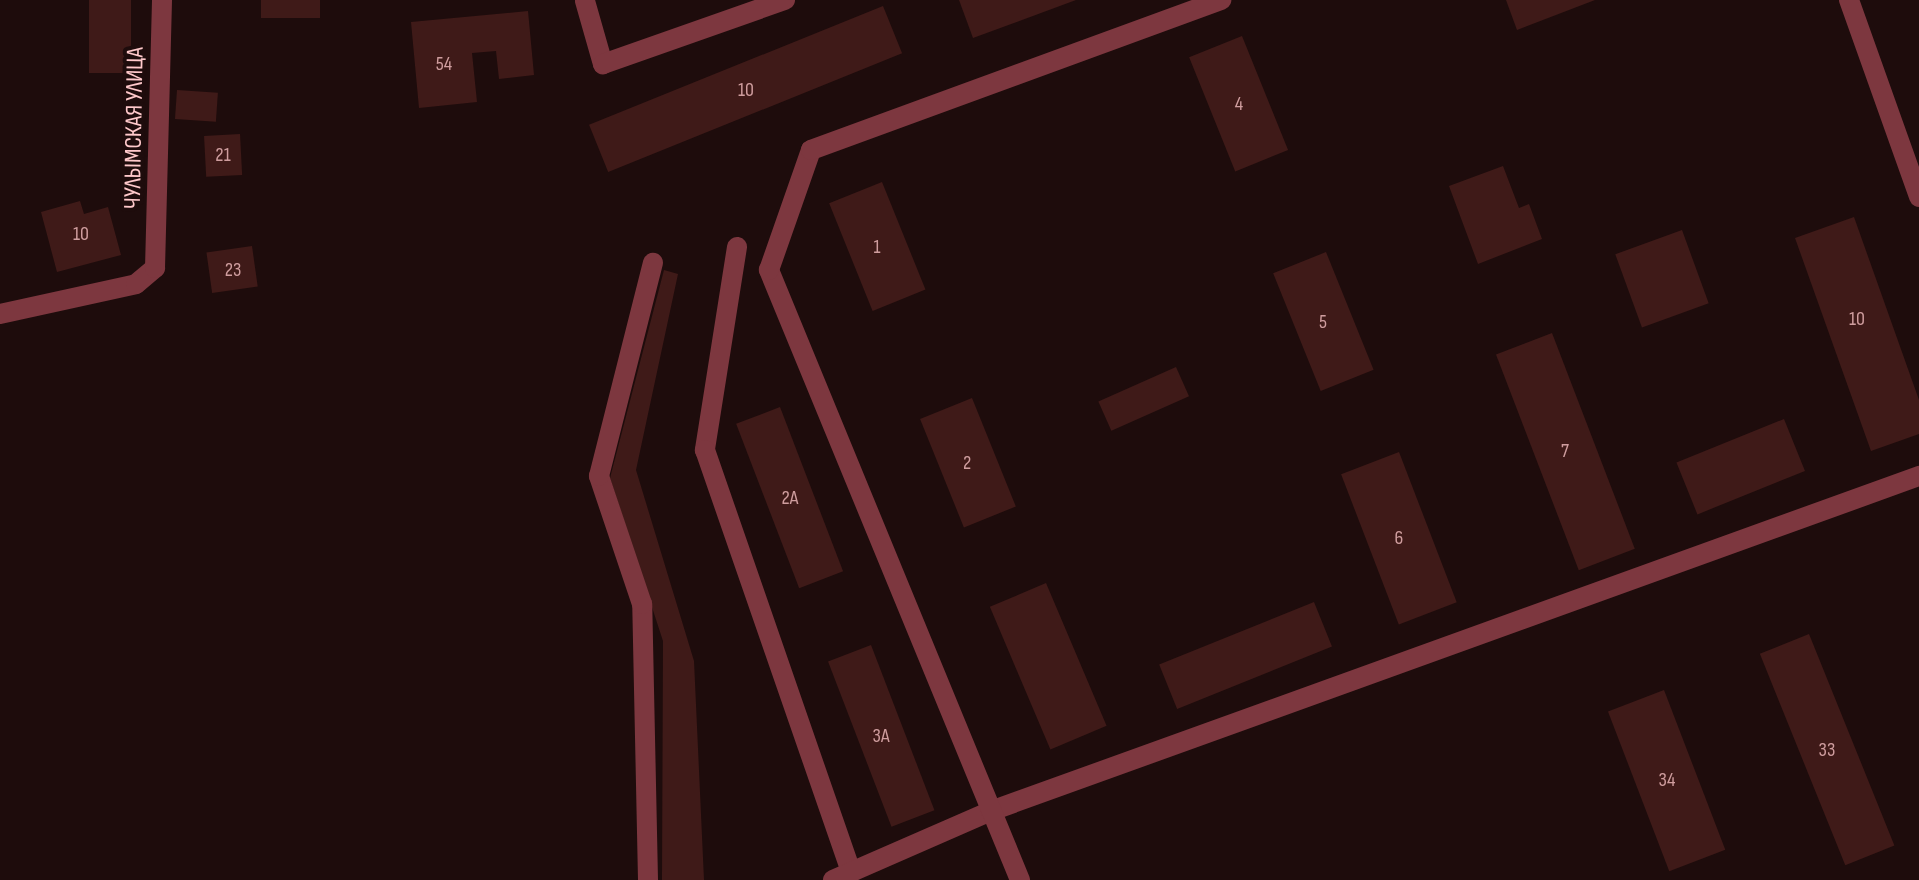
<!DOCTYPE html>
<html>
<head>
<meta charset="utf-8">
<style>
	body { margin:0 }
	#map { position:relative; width:1919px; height:880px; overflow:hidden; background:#1e0c0c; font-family:"Sofia Sans Condensed",sans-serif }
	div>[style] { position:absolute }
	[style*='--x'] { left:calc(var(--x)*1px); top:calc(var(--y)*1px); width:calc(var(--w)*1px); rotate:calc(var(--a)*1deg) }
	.building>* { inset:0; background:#3f1a18; transform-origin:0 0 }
	.minor>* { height:20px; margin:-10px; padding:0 10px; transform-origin:10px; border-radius:10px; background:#7d373f }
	span { translate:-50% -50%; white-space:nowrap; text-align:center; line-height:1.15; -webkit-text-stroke:8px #1e0c0c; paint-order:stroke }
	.number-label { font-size:20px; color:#cf9d9e }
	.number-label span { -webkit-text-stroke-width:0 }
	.street-label { font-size:24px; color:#ffc9cb }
</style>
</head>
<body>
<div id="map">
	<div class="building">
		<div style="left:89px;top:0;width:42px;height:73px"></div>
		<div style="left:261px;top:0;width:59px;height:18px"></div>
		<div style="clip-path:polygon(959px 0,1076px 0,973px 38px)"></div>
		<div style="clip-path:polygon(1506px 0,1595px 0,1517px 30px)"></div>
		<div style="left:883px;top:6px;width:51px;height:317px;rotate:68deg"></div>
		<div style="clip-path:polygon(528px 11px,534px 75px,499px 79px,496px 51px,472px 53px,477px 102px,419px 108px,411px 22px)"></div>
		<div style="left:1242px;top:36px;width:123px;height:57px;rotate:68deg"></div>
		<div style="left:177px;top:90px;width:41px;height:29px;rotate:4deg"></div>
		<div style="left:240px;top:134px;width:41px;height:36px;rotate:87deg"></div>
		<div style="clip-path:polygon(1503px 166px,1519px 208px,1529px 204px,1542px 239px,1478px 264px,1449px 186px)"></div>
		<div style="left:882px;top:182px;width:116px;height:57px;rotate:68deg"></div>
		<div style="clip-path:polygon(80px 201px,84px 214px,108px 207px,121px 255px,57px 272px,41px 212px)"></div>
		<div style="clip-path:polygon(1854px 217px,1919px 400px,1919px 434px,1871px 451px,1795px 238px)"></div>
		<div style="left:1682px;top:230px;width:78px;height:71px;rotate:70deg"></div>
		<div style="left:252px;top:246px;width:41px;height:46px;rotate:82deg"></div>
		<div style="left:1326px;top:252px;width:127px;height:57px;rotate:68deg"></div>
		<div style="clip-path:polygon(664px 270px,678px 274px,636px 470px,694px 661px,704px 880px,662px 880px,663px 641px,610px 478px)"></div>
		<div style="left:1552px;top:333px;width:231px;height:60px;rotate:69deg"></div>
		<div style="left:1176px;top:367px;width:32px;height:85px;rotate:66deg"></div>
		<div style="left:972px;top:398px;width:117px;height:56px;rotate:68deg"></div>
		<div style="left:780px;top:407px;width:176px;height:47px;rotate:69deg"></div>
		<div style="left:1784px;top:419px;width:56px;height:116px;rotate:68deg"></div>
		<div style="left:1399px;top:452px;width:161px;height:62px;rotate:69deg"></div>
		<div style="left:1046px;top:583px;width:155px;height:61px;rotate:67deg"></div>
		<div style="left:1314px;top:602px;width:48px;height:167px;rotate:68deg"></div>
		<div style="left:1809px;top:634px;width:228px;height:53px;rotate:68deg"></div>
		<div style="left:871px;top:645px;width:177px;height:46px;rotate:69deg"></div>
		<div style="left:1664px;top:690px;width:171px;height:60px;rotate:69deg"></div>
	</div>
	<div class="minor">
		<div style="--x:1849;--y:0;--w:209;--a:70.4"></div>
		<div style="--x:585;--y:1;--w:66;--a:74.1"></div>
		<div style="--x:603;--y:64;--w:193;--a:-19.4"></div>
		<div style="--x:737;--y:247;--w:206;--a:99"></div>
		<div style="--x:705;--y:450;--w:447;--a:70.9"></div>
		<div style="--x:0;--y:314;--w:139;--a:-12.4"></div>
		<div style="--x:136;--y:284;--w:25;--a:-40"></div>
		<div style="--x:155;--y:268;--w:268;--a:-88.5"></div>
		<div style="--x:648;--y:880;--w:276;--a:-91.2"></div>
		<div style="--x:642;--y:604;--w:135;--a:-108.6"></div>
		<div style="--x:599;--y:476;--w:220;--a:-75.8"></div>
		<div style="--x:833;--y:880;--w:172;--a:-23.6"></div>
		<div style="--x:991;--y:811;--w:987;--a:-19.85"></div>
		<div style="--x:1020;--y:880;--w:660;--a:-112.37"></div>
		<div style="--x:769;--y:270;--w:127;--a:-70.7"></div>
		<div style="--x:811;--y:150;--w:437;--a:-20.1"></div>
	</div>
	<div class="number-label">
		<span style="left:444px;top:64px">54</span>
		<span style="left:746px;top:90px">10</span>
		<span style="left:1239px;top:104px">4</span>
		<span style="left:223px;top:155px">21</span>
		<span style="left:81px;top:234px">10</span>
		<span style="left:877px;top:247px">1</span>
		<span style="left:233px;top:270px">23</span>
		<span style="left:1857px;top:319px">10</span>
		<span style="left:1323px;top:322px">5</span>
		<span style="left:1565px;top:451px">7</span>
		<span style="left:967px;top:463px">2</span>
		<span style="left:790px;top:498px">2А</span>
		<span style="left:1399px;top:538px">6</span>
		<span style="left:881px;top:736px">3А</span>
		<span style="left:1827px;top:750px">33</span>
		<span style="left:1667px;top:780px">34</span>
	</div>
	<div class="street-label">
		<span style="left:134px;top:128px;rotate:-89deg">ЧУЛЫМСКАЯ УЛИЦА</span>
	</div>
</div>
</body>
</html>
